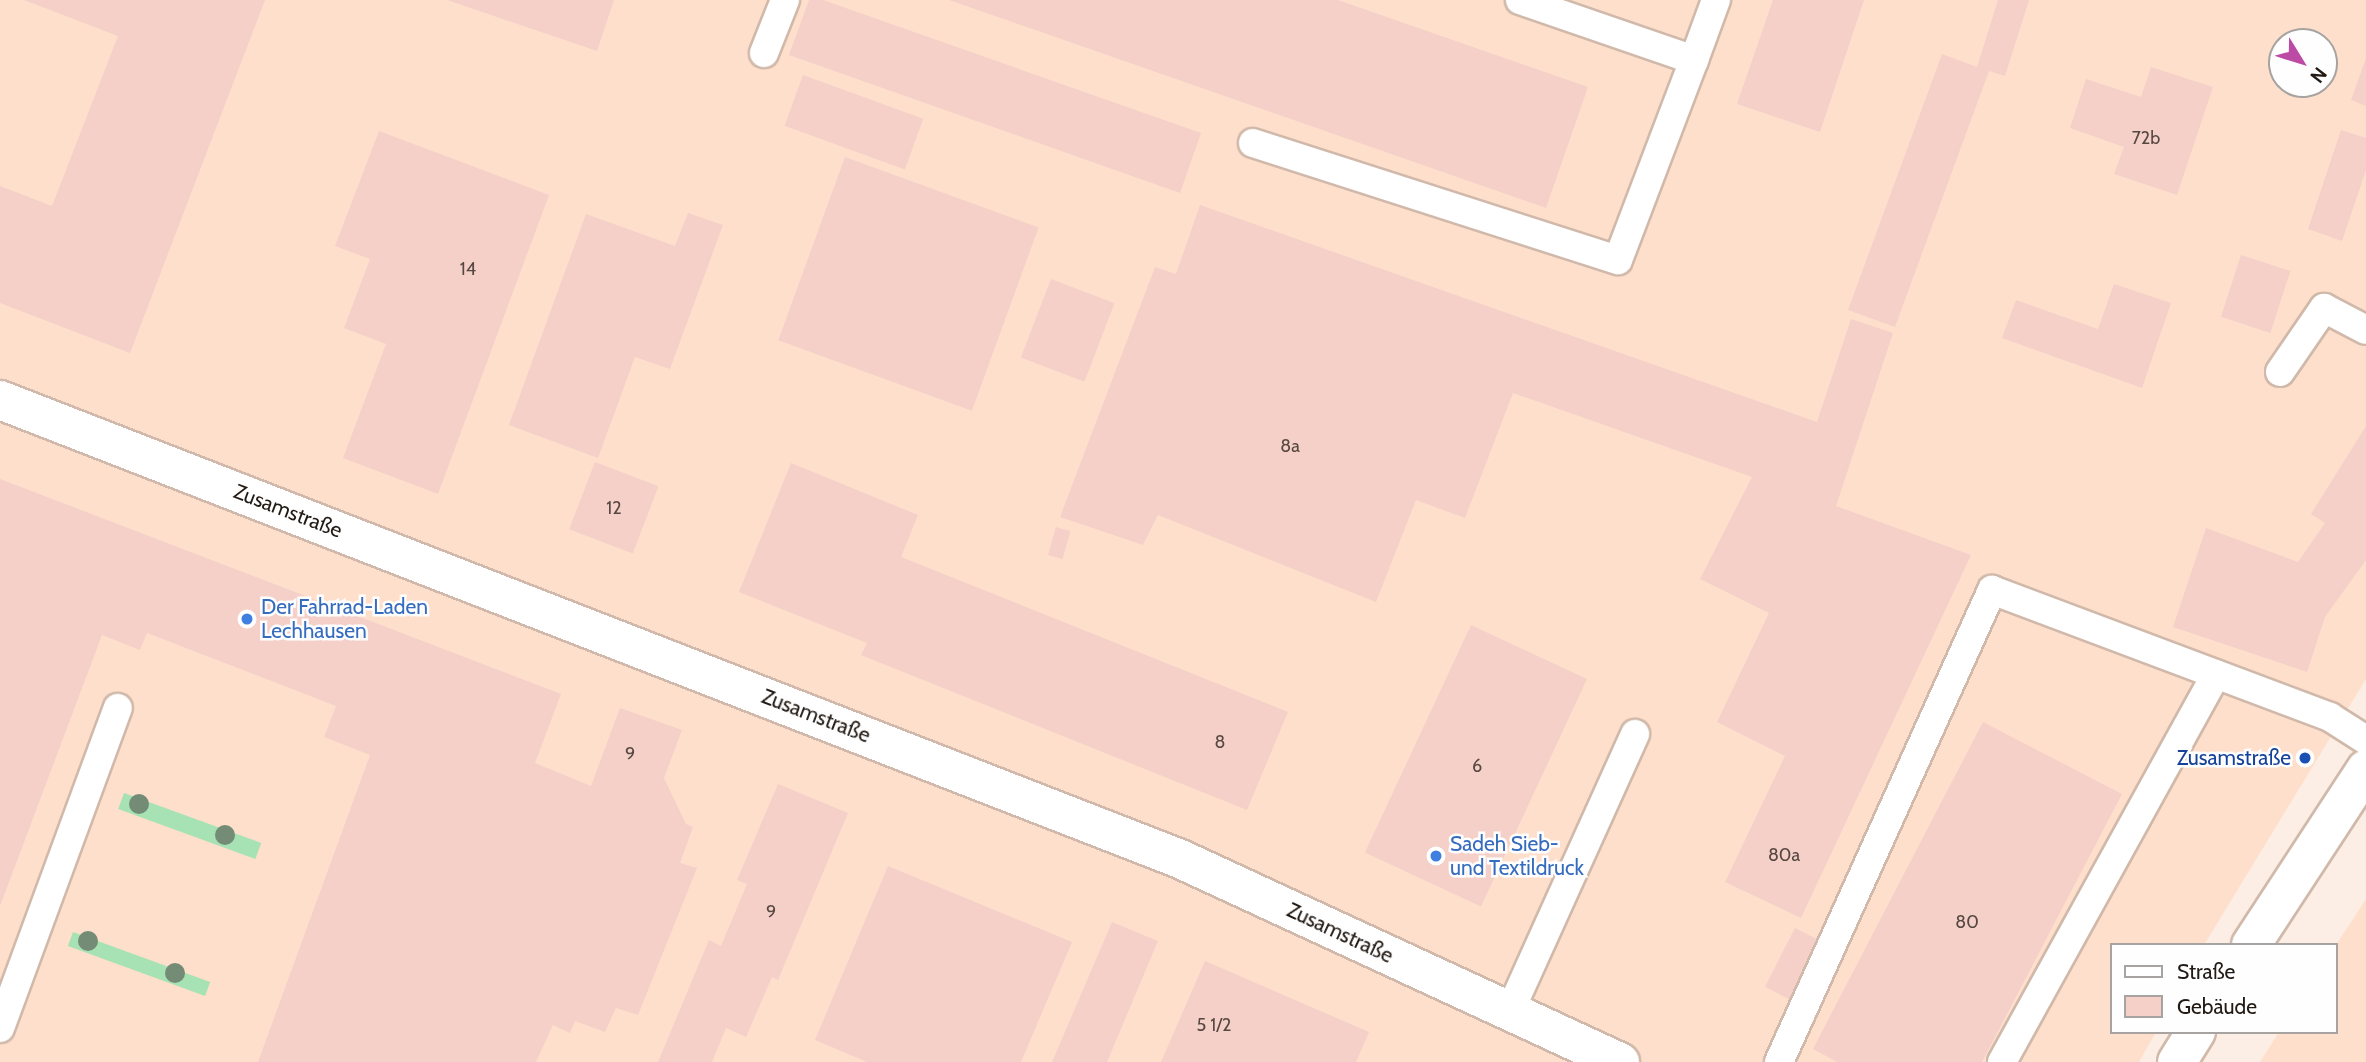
<!DOCTYPE html>
<html>
<head>
<meta charset="utf-8">
<style>
	body { margin:0 }
	#map { position:relative; width:2366px; height:1062px; overflow:hidden; background:#fceee4; font-family:Cabin,sans-serif }
	div>[style] { position:absolute }
	[style*='--x'] { left:calc(var(--x)*1px); top:calc(var(--y)*1px); width:calc(var(--w)*1px); rotate:calc(var(--a)*1deg) }
	.built>* { inset:0; background:#fedfcb }
	.green>* { inset:0; background:#a6e2b3; transform-origin:0 0 }
	.building>* { inset:0; background:#f4d0c9; transform-origin:0 0 }
	.roads { filter:drop-shadow(2px 0 #d0b9aa) drop-shadow(-2px 0 #d0b9aa) drop-shadow(0 2px #d0b9aa) drop-shadow(0 -2px #d0b9aa) }
	.service>* { height:28px; margin:-14px; padding:0 14px; transform-origin:14px; border-radius:14px; background:#fff }
	.minor>* { height:38px; margin:-19px; padding:0 19px; transform-origin:19px; border-radius:19px; background:#fff }
	.trees>* { width:20px; height:20px; margin:-10px; border-radius:50%; background:#748c75 }
	.dots>* { width:19px; height:19px; translate:-50% -50%; box-sizing:border-box; border:4px solid #fefefe; border-radius:50% }
	span { translate:-50% -50%; white-space:nowrap; text-align:center; line-height:1.15; -webkit-text-stroke:5px #fefefe; paint-order:stroke }
	.number-label { font-size:18px; color:#564841 }
	.number-label span { -webkit-text-stroke-width:0 }
	.street-label { font-size:21px; color:#221a14 }
	.shop-label { font-size:21px; color:#366cbe }
	.left { translate:0 -50%; text-align:left }
	.transit-label { font-size:21px; color:#164399 }
	.right { translate:-100% -50%; text-align:right }
	.legend { position:absolute; left:2110px; top:943px; width:228px; height:91px; box-sizing:border-box; background:#fefefe; border:2px solid #a6a3a0; margin:0; padding:9px 12px; list-style:none; font-size:21px; color:#221a14 }
	.legend li { display:flex; align-items:center; gap:14px; height:35px }
	.legend b { width:35px; border:2px solid #a6a3a0 }
	.north { position:absolute; left:2268px; top:28px; width:70px; height:70px; box-sizing:border-box; background:#fefefe; border:2px solid #a6a3a0; border-radius:50%; rotate:128deg; font-size:19px; font-weight:700; line-height:28px; text-align:center; color:#221a14 }
	.north::after { content:''; display:block; margin:auto; width:24px; height:32px; background:#bc4ba6; clip-path:polygon(50% 0,100% 100%,50% 72%,0 100%) }
</style>
</head>
<body>
<div id="map">
	<div class="built">
		<div style="clip-path:polygon(evenodd,0 0,2366px 0,2366px 679px,2204px 945px,2112px 945px,2112px 1032px,2156px 1032px,2139px 1062px,0 1062px,0 0,2282px 42px,2324px 42px,2324px 84px,2282px 84px,2282px 42px)"></div>
		<div style="clip-path:polygon(2366px 899px,2366px 1062px,2260px 1062px,2279px 1032px,2336px 1032px,2336px 945px)"></div>
	</div>
	<div class="green">
		<div style="left:124px;top:793px;width:146px;height:17px;rotate:20deg"></div>
		<div style="left:73px;top:932px;width:146px;height:15px;rotate:20deg"></div>
	</div>
	<div class="building">
		<div style="clip-path:polygon(24px 0,265px 0,130px 353px,0 303px,0 186px,52px 206px,118px 36px)"></div>
		<div style="clip-path:polygon(447px 0,614px 0,597px 51px)"></div>
		<div style="clip-path:polygon(809px 0,823px 0,1201px 133px,1180px 193px,789px 55px)"></div>
		<div style="clip-path:polygon(949px 0,1338px 0,1588px 87px,1546px 208px)"></div>
		<div style="clip-path:polygon(1773px 0,1864px 0,1820px 132px,1737px 104px)"></div>
		<div style="clip-path:polygon(1998px 0,2029px 0,2005px 76px,1989px 71px,1895px 327px,1848px 310px,1942px 54px,1977px 67px)"></div>
		<div style="clip-path:polygon(2366px 58px,2366px 106px,2351px 100px)"></div>
		<div style="clip-path:polygon(2151px 67px,2213px 87px,2177px 195px,2114px 174px,2124px 147px,2070px 128px,2086px 79px,2141px 97px)"></div>
		<div style="left:803px;top:75px;width:128px;height:54px;rotate:20deg"></div>
		<div style="clip-path:polygon(2341px 130px,2366px 138px,2366px 170px,2342px 241px,2308px 229px)"></div>
		<div style="clip-path:polygon(379px 131px,549px 195px,438px 494px,343px 458px,386px 344px,344px 328px,370px 259px,335px 246px)"></div>
		<div style="left:845px;top:157px;width:206px;height:195px;rotate:20deg"></div>
		<div style="clip-path:polygon(1200px 205px,1817px 422px,1851px 319px,1893px 333px,1836px 506px,1971px 555px,1801px 918px,1725px 882px,1785px 756px,1717px 722px,1769px 613px,1700px 579px,1752px 477px,1513px 393px,1465px 518px,1416px 500px,1376px 602px,1158px 515px,1143px 545px,1060px 517px,1155px 267px,1176px 274px)"></div>
		<div style="clip-path:polygon(688px 213px,723px 225px,670px 369px,635px 357px,598px 458px,509px 425px,586px 214px,675px 246px)"></div>
		<div style="left:2241px;top:255px;width:52px;height:65px;rotate:18deg"></div>
		<div style="left:1051px;top:279px;width:68px;height:84px;rotate:21deg"></div>
		<div style="clip-path:polygon(2114px 284px,2171px 303px,2142px 388px,2002px 338px,2016px 300px,2098px 329px)"></div>
		<div style="clip-path:polygon(2366px 426px,2366px 560px,2325px 617px,2307px 672px,2173px 627px,2206px 528px,2298px 562px,2325px 523px,2311px 514px)"></div>
		<div style="left:595px;top:462px;width:68px;height:72px;rotate:21deg"></div>
		<div style="clip-path:polygon(791px 463px,918px 515px,901px 557px,1288px 712px,1247px 810px,861px 655px,867px 643px,739px 592px)"></div>
		<div style="clip-path:polygon(0 479px,561px 694px,535px 763px,591px 786px,620px 708px,682px 730px,664px 778px,686px 824px,693px 827px,680px 863px,697px 868px,638px 1015px,616px 1008px,605px 1032px,575px 1021px,570px 1033px,553px 1025px,536px 1062px,258px 1062px,370px 755px,324px 737px,336px 706px,147px 633px,140px 650px,102px 635px,0 906px)"></div>
		<div style="left:1056px;top:527px;width:15px;height:29px;rotate:16deg"></div>
		<div style="left:1471px;top:625px;width:128px;height:251px;rotate:25deg"></div>
		<div style="clip-path:polygon(1983px 722px,2122px 794px,1982px 1062px,1837px 1062px,1813px 1049px)"></div>
		<div style="clip-path:polygon(778px 784px,848px 813px,778px 980px,772px 977px,746px 1037px,726px 1028px,712px 1062px,658px 1062px,709px 940px,721px 946px,747px 884px,737px 880px)"></div>
		<div style="clip-path:polygon(888px 866px,1072px 942px,1021px 1062px,867px 1062px,815px 1040px)"></div>
		<div style="clip-path:polygon(1112px 922px,1158px 941px,1107px 1062px,1052px 1062px)"></div>
		<div style="left:1795px;top:928px;width:30px;height:66px;rotate:27deg"></div>
		<div style="clip-path:polygon(1205px 961px,1369px 1032px,1356px 1062px,1161px 1062px)"></div>
	</div>
	<div class="roads">
		<div class="service">
			<div style="--x:764;--y:53;--w:57;--a:-68.4"></div>
			<div style="--x:1694;--y:60;--w:64;--a:-69.9"></div>
			<div style="--x:1253;--y:143;--w:383;--a:17.8"></div>
			<div style="--x:1618;--y:260;--w:214;--a:-69.2"></div>
			<div style="--x:1694;--y:60;--w:184;--a:-161"></div>
			<div style="--x:2280;--y:372;--w:78;--a:-55.5"></div>
			<div style="--x:2324;--y:308;--w:47;--a:27.6"></div>
			<div style="--x:1510;--y:1011;--w:304;--a:-65.7"></div>
			<div style="--x:0;--y:1028;--w:341;--a:-69.8"></div>
			<div style="--x:1779;--y:1062;--w:518;--a:-65.71"></div>
			<div style="--x:1992;--y:590;--w:361;--a:20.6"></div>
			<div style="--x:2330;--y:717;--w:43;--a:32.6"></div>
			<div style="--x:2002;--y:1062;--w:443;--a:-61.1"></div>
		</div>
		<div class="minor">
			<div style="--x:0;--y:400;--w:1264;--a:21.25"></div>
			<div style="--x:1178;--y:858;--w:487;--a:24.8"></div>
			<div style="--x:2251;--y:945;--w:210;--a:-56.8"></div>
			<div style="--x:2177;--y:1062;--w:36;--a:-58"></div>
		</div>
	</div>
	<div class="trees">
		<div style="left:139px;top:804px"></div>
		<div style="left:225px;top:835px"></div>
		<div style="left:88px;top:941px"></div>
		<div style="left:175px;top:973px"></div>
	</div>
	<div class="dots">
		<div style="left:247px;top:619px;background:#3f7fe0"></div>
		<div style="left:2305px;top:758px;background:#1a4fb4"></div>
		<div style="left:1436px;top:856px;background:#3f7fe0"></div>
	</div>
	<div class="number-label">
		<span style="left:2146px;top:138px">72b</span>
		<span style="left:468px;top:269px">14</span>
		<span style="left:1290px;top:446px">8a</span>
		<span style="left:614px;top:508px">12</span>
		<span style="left:1220px;top:742px">8</span>
		<span style="left:630px;top:754px">9</span>
		<span style="left:1477px;top:766px">6</span>
		<span style="left:1784px;top:855px">80a</span>
		<span style="left:771px;top:912px">9</span>
		<span style="left:1967px;top:922px">80</span>
		<span style="left:1214px;top:1025px">5 1/2</span>
	</div>
	<div class="street-label">
		<span style="left:288px;top:511px;rotate:21deg">Zusamstraße</span>
		<span style="left:816px;top:716px;rotate:21deg">Zusamstraße</span>
		<span style="left:1340px;top:933px;rotate:25deg">Zusamstraße</span>
	</div>
	<div class="shop-label">
		<span class="left" style="left:261px;top:619px">Der Fahrrad-Laden<br>Lechhausen</span>
		<span class="left" style="left:1450px;top:856px">Sadeh Sieb-<br>und Textildruck</span>
	</div>
	<div class="transit-label">
		<span class="right" style="left:2291px;top:758px">Zusamstraße</span>
	</div>
	<ul class="legend">
	<li><b style="height:9px;background:#fff"></b>Straße</li>
	<li><b style="height:19px;background:#f4d0c9"></b>Gebäude</li>
	</ul>
	<div class="north">N</div>
</div>
</body>
</html>
